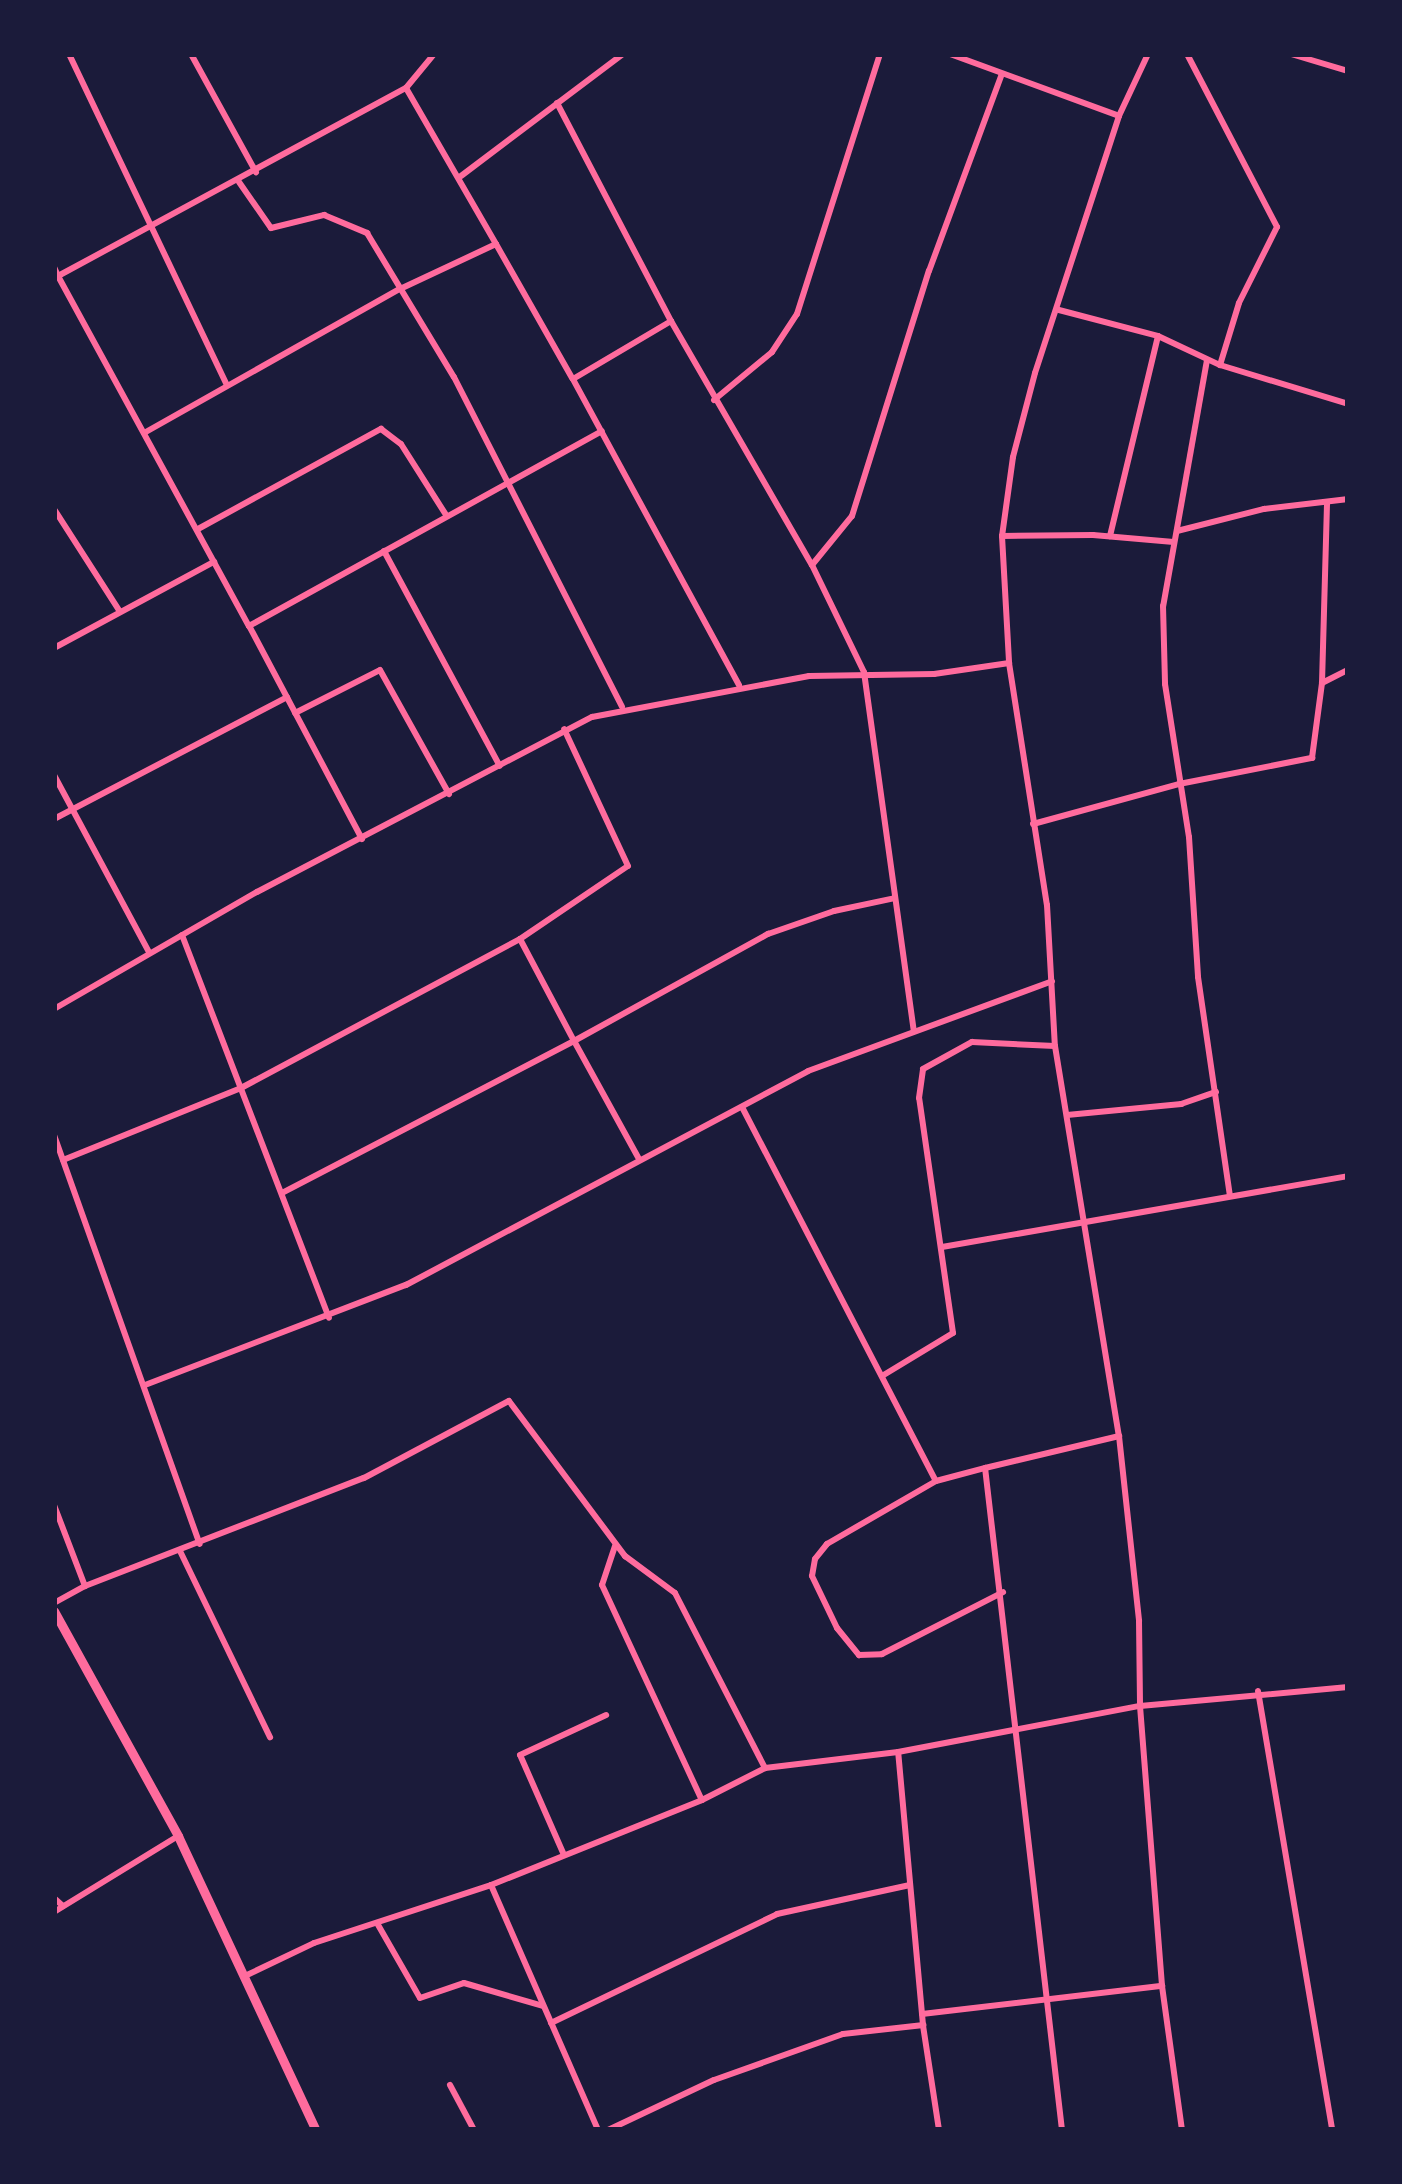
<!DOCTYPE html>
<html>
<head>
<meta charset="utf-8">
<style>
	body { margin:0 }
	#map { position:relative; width:1402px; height:2184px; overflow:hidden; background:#1b1b3a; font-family:"Roboto Serif",serif }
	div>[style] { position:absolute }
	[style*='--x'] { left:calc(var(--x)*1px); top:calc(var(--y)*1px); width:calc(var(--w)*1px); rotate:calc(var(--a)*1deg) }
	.minor>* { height:6px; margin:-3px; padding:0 3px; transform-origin:3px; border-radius:3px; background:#ff6b9d }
	.trunk>* { height:9px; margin:-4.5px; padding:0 4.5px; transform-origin:4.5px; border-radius:4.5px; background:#ff6b9d }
	span { translate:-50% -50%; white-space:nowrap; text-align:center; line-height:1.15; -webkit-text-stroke:10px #1b1b3a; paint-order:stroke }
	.frame { position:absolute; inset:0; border:57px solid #1b1b3a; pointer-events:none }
</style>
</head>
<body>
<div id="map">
	<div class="minor">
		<div style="--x:69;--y:54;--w:365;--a:64.5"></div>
		<div style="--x:191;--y:54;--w:135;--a:61.2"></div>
		<div style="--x:950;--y:54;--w:180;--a:20.1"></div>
		<div style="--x:1148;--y:54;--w:68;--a:115.1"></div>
		<div style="--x:1119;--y:116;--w:270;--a:108.1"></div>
		<div style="--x:1035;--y:373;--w:87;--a:104.7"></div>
		<div style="--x:1013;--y:457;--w:80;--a:97.9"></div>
		<div style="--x:1002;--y:536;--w:127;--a:86.8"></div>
		<div style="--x:1009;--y:663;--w:245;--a:81.1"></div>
		<div style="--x:1047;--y:905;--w:141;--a:86.8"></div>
		<div style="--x:1055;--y:1046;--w:395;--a:80.7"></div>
		<div style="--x:1119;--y:1436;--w:186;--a:83.8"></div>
		<div style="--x:1139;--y:1621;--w:85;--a:89.3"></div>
		<div style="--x:1140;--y:1706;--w:281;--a:85.5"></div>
		<div style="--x:1162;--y:1986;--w:145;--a:82.1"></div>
		<div style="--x:1187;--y:54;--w:195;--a:62.5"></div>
		<div style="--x:1277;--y:227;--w:85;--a:116.6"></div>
		<div style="--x:1239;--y:303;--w:65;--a:107"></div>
		<div style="--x:1291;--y:54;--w:59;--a:16.6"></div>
		<div style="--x:406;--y:88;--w:44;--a:-50.5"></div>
		<div style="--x:557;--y:103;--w:246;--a:62.4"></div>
		<div style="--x:461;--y:176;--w:203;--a:-37"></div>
		<div style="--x:239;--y:182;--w:56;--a:55.2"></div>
		<div style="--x:271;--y:228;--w:55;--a:-13.8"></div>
		<div style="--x:324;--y:215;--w:47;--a:22.7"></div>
		<div style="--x:367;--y:233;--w:168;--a:58.9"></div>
		<div style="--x:454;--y:377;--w:370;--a:63"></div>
		<div style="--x:54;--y:267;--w:10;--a:66"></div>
		<div style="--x:58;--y:276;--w:396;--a:-28.4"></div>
		<div style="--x:406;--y:88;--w:180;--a:60"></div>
		<div style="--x:54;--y:278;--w:4;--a:-27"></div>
		<div style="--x:58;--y:276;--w:399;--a:61.4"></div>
		<div style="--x:1059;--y:310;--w:102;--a:14.7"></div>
		<div style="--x:1158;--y:336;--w:206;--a:103.5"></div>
		<div style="--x:1158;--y:336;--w:68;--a:25.1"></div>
		<div style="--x:1220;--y:365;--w:134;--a:16.9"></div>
		<div style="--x:1207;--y:360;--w:250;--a:100.1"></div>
		<div style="--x:1163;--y:606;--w:78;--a:88.5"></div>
		<div style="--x:1165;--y:684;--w:155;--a:81.1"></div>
		<div style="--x:1189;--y:837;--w:140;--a:86.3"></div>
		<div style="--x:1198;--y:977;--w:221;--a:81.7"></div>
		<div style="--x:714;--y:400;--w:75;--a:-39.6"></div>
		<div style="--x:772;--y:352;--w:45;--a:-56.7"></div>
		<div style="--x:797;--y:314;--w:273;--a:-72.3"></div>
		<div style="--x:144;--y:433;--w:294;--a:-29.4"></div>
		<div style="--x:400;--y:289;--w:106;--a:-25.1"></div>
		<div style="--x:496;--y:244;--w:154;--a:60.4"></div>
		<div style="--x:54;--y:509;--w:122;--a:57.3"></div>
		<div style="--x:198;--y:529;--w:209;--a:-28.7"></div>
		<div style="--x:381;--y:429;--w:25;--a:37"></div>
		<div style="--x:401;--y:444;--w:84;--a:57.6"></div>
		<div style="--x:1177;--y:531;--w:90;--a:-14.2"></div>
		<div style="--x:1264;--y:509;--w:85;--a:-6.8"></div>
		<div style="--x:1002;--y:536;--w:91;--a:-0.6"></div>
		<div style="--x:1093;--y:535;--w:81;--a:4.9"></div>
		<div style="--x:384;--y:551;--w:244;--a:61.7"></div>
		<div style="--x:812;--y:565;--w:63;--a:-50.8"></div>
		<div style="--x:852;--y:516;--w:257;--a:-72.6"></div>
		<div style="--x:929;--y:271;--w:210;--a:-69.7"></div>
		<div style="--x:54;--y:648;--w:182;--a:-28.3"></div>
		<div style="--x:1322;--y:683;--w:29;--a:-27"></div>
		<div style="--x:739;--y:685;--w:348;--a:-118.5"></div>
		<div style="--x:573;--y:379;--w:114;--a:-30.6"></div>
		<div style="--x:671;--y:321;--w:282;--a:60"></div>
		<div style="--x:812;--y:565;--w:119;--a:64.1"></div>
		<div style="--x:864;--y:672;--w:363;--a:82.1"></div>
		<div style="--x:295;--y:713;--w:95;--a:-26.8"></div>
		<div style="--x:380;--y:670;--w:142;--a:60.9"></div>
		<div style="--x:54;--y:775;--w:201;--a:61.8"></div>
		<div style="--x:54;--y:819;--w:263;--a:-27.6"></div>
		<div style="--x:1033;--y:824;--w:151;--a:-15.3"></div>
		<div style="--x:1179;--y:784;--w:136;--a:-11.1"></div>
		<div style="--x:1312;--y:758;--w:76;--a:-82.4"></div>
		<div style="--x:1322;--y:683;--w:181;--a:-88.4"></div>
		<div style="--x:362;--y:839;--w:241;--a:-117.9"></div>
		<div style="--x:249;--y:626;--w:403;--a:-28.9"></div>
		<div style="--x:182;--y:935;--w:410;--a:69"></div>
		<div style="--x:520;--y:939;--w:130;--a:-34.1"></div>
		<div style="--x:628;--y:866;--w:151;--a:-115"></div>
		<div style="--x:54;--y:1009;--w:234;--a:-30"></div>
		<div style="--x:257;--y:892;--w:378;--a:-27.6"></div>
		<div style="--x:592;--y:717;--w:221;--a:-10.7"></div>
		<div style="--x:809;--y:676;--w:125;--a:-0.9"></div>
		<div style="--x:934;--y:674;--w:76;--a:-8.3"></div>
		<div style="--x:742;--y:1107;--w:421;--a:62.6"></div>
		<div style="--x:936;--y:1481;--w:51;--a:-14.9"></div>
		<div style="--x:1067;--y:1115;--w:115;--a:-5.5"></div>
		<div style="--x:1181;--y:1104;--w:37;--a:-19"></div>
		<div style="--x:54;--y:1135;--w:434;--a:70.4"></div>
		<div style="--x:639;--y:1159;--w:135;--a:-118.8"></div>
		<div style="--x:574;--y:1041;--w:222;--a:-28.9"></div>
		<div style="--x:768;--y:934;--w:70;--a:-19.2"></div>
		<div style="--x:834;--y:911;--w:62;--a:-12"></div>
		<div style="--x:63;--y:1160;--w:192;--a:-22"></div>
		<div style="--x:241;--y:1088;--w:316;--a:-28.1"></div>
		<div style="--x:520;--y:939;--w:115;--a:62.1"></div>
		<div style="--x:574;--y:1041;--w:329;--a:152.5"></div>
		<div style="--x:942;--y:1247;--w:412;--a:-9.9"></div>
		<div style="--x:882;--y:1376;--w:83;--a:-31.2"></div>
		<div style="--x:953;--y:1333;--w:237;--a:-98.2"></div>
		<div style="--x:919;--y:1098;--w:29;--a:-82"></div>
		<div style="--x:923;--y:1069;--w:56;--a:-28.9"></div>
		<div style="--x:972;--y:1042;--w:83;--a:2.8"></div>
		<div style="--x:145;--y:1385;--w:280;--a:-21"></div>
		<div style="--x:406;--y:1285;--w:455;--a:-28"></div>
		<div style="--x:808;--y:1071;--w:260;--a:-20.2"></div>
		<div style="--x:936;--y:1481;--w:126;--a:150"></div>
		<div style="--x:827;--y:1544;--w:19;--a:129"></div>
		<div style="--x:815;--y:1559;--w:17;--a:100"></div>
		<div style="--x:812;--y:1576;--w:58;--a:64.3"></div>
		<div style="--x:837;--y:1628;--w:35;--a:51"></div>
		<div style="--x:859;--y:1655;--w:23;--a:-2"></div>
		<div style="--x:882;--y:1654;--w:136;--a:-27.1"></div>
		<div style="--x:54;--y:1505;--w:87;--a:69.1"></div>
		<div style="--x:615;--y:1546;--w:41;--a:108.4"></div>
		<div style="--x:602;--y:1585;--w:237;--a:65.1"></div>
		<div style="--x:180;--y:1551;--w:207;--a:64.2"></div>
		<div style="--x:54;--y:1603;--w:35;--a:-29"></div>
		<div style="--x:85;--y:1586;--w:299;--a:-21.2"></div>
		<div style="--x:364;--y:1478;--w:164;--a:-28"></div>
		<div style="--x:509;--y:1401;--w:194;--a:53.2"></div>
		<div style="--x:625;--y:1556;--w:62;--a:36.5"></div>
		<div style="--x:675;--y:1593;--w:197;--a:62.8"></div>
		<div style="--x:1258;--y:1691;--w:445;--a:80.4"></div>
		<div style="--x:564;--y:1855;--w:109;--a:-113.7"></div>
		<div style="--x:520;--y:1755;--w:95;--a:-24.9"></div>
		<div style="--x:491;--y:1885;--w:267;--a:66.4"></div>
		<div style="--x:54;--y:1898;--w:12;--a:42"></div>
		<div style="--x:54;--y:1912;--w:145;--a:-31.5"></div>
		<div style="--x:377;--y:1923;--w:86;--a:60.2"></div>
		<div style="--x:420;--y:1998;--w:46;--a:-18.8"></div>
		<div style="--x:464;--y:1983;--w:82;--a:16.2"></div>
		<div style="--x:247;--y:1975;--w:74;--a:-25.5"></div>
		<div style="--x:314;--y:1943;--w:186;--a:-18.1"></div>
		<div style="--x:491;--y:1885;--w:227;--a:-21.9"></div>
		<div style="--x:702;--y:1800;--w:71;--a:-26.9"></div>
		<div style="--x:765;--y:1768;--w:134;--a:-6.9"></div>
		<div style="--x:922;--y:2014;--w:242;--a:-6.7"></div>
		<div style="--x:551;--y:2023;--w:251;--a:-25.7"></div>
		<div style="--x:777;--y:1914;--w:136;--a:-12.3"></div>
		<div style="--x:450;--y:2085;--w:51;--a:61.9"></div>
		<div style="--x:608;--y:2130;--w:117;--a:-25.3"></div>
		<div style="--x:714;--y:2080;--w:137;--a:-19.6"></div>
		<div style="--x:843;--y:2034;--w:81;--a:-6.4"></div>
		<div style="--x:939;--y:2130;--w:106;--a:-98.7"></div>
		<div style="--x:923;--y:2025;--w:274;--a:-95.2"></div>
		<div style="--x:898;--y:1752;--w:246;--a:-10.8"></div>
		<div style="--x:1140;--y:1706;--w:209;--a:-5.2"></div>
		<div style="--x:1062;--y:2130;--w:666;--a:-96.63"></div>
		<div style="--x:985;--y:1468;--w:138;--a:-13.4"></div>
	</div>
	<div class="trunk">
		<div style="--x:54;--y:1611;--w:257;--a:61.1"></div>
		<div style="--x:178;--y:1836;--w:325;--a:64.9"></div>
	</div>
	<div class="frame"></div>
</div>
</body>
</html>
